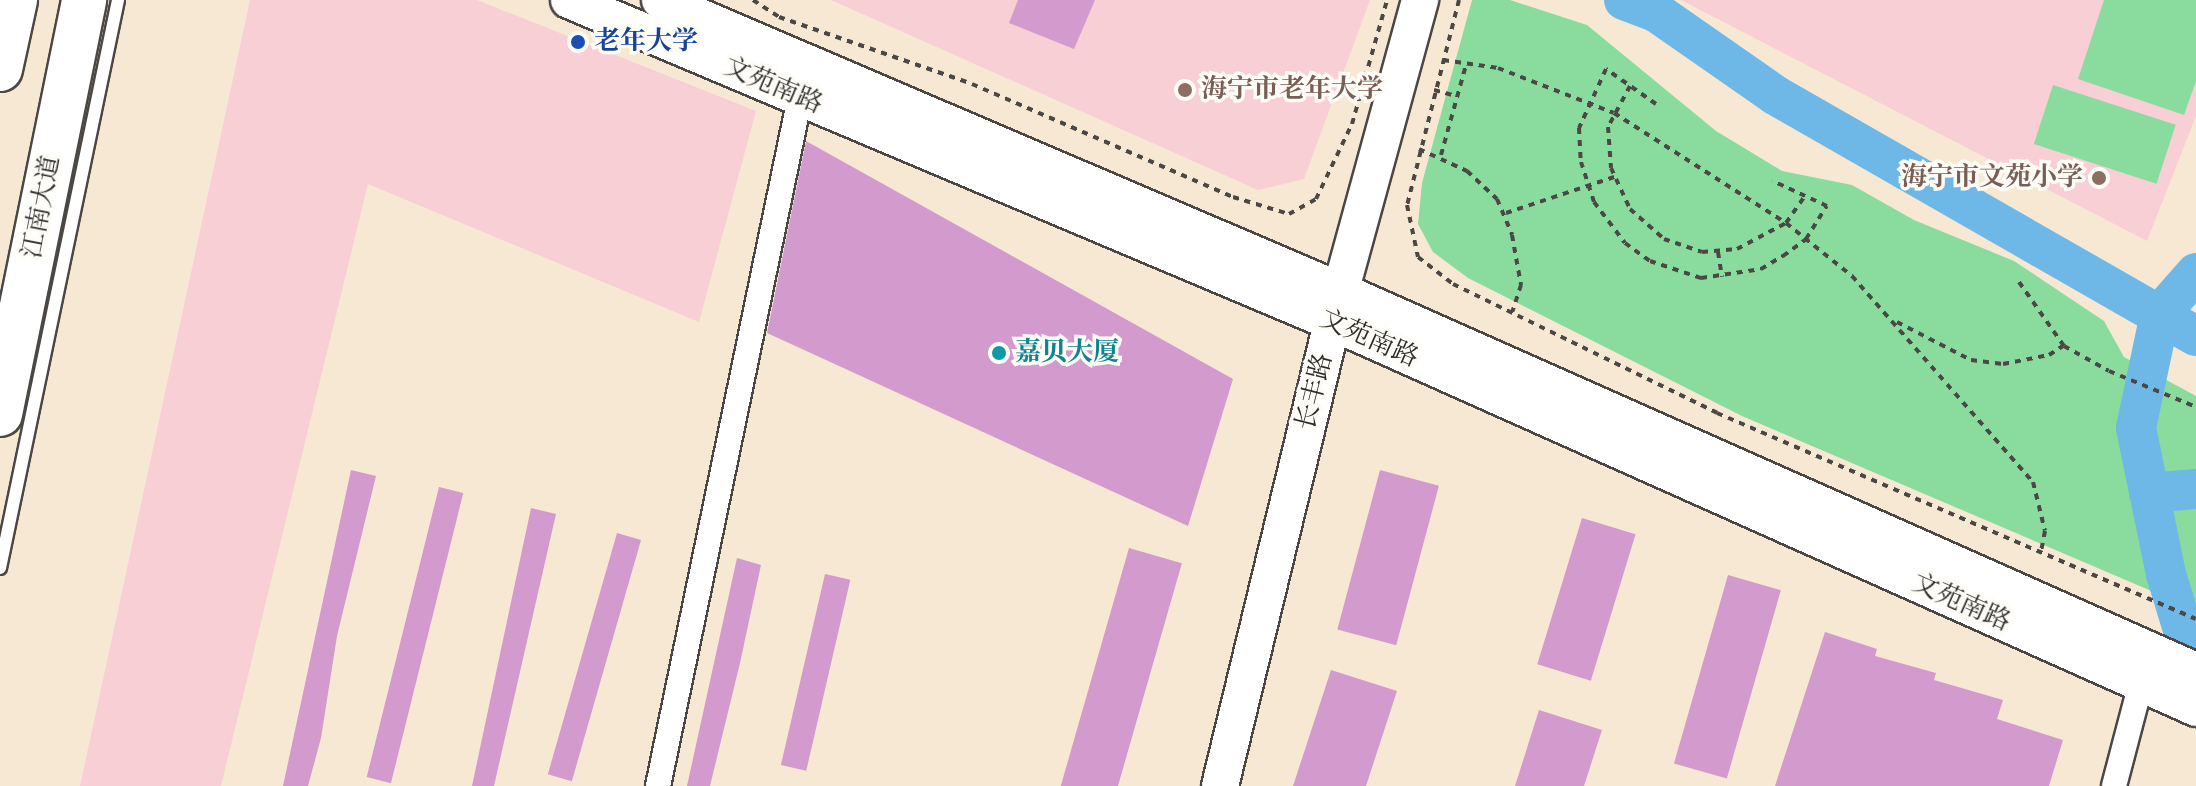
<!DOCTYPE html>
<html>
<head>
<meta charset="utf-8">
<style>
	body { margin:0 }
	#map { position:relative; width:2196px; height:786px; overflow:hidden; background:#f7e8d4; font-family:"Libre Bodoni","Noto Serif SC",serif }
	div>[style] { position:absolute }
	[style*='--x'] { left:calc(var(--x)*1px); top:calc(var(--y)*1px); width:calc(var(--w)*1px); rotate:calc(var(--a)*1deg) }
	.built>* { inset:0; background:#f7cfd5 }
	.green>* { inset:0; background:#89dc9d; transform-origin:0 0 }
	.river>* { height:40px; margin:-20px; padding:0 20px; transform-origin:20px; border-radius:20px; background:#6db8e6 }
	.building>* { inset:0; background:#d39acd; transform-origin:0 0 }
	.path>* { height:4px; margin-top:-2px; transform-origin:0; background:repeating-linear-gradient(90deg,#4a4744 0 6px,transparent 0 12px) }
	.roads { filter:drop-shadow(2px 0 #4a4744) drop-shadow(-2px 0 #4a4744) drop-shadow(0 2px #4a4744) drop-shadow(0 -2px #4a4744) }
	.lane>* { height:12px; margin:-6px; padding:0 6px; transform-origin:6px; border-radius:6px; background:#fff }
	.street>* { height:24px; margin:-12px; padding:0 12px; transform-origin:12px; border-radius:12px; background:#fff }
	.secondary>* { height:36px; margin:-18px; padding:0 18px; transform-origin:18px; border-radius:18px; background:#fff }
	.highway>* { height:44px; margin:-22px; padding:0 22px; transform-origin:22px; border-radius:22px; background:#fff }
	.dots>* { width:22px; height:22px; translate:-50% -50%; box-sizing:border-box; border:4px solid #fdfcf7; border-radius:50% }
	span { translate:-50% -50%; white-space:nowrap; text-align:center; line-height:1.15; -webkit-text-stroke:7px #fdfcf7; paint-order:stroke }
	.transit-label { font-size:26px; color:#164399; font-weight:700 }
	.left { translate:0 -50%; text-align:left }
	.street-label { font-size:26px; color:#2b2b2b }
	.education-label { font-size:26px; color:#785e54; font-weight:700 }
	.right { translate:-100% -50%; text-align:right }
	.culture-label { font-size:26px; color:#0d838f; font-weight:700 }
</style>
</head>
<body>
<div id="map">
	<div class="built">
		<div style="clip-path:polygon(250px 0,477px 0,756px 111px,699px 322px,368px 184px,221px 786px,80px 786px)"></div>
		<div style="clip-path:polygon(831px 0,1370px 0,1304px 179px,1258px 190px)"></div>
		<div style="clip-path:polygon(1681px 0,2196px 0,2196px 116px,2147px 241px)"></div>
	</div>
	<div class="green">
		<div style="clip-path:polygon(1472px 0,1510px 0,1587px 25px,1716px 131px,1782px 171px,1852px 185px,1914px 220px,2014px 261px,2104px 321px,2124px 357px,2196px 396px,2196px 610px,1742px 416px,1468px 278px,1433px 252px,1418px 224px,1422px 183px)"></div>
		<div style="clip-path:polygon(2104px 0,2196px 0,2196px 81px,2184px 115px,2078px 79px)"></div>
		<div style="left:2053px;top:85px;width:129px;height:62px;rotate:18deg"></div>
	</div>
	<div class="river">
		<div style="--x:1624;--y:0;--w:34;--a:21"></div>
		<div style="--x:1656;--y:12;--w:145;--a:34.9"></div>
		<div style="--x:1775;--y:95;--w:485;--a:29.8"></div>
		<div style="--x:2196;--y:273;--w:55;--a:131.3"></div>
		<div style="--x:2160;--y:314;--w:116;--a:101.9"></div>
		<div style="--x:2136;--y:428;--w:149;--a:78.4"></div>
		<div style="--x:2166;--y:574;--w:103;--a:73.1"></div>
		<div style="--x:2149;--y:493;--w:47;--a:-4.9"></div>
	</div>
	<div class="building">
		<div style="clip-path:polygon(1018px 0,1095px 0,1074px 49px,1009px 23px)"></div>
		<div style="clip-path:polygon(806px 141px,1233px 379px,1188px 526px,767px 333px)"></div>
		<div style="clip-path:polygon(351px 470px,376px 476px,337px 636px,321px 738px,308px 786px,283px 786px)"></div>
		<div style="left:1380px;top:470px;width:61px;height:165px;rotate:15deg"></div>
		<div style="left:439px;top:487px;width:25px;height:299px;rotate:14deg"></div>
		<div style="clip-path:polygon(531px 508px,556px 514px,494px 786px,472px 786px)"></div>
		<div style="left:1582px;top:518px;width:56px;height:153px;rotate:17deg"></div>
		<div style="left:617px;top:533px;width:25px;height:251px;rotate:16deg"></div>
		<div style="left:1129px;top:548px;width:55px;height:248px;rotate:16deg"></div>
		<div style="clip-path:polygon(737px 558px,761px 565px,740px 663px,710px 786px,687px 786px)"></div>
		<div style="left:825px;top:574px;width:26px;height:196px;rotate:13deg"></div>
		<div style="left:1728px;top:575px;width:55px;height:196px;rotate:16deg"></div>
		<div style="clip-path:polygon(1825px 632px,1877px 649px,1875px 656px,1936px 673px,1934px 680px,2003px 700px,1997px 719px,2063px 740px,2049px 786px,1775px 786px)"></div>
		<div style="clip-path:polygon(1331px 670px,1397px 691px,1366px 786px,1293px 786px)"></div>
		<div style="clip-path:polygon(1539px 710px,1602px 730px,1584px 786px,1515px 786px)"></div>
	</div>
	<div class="path">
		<div style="--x:753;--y:0;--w:31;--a:33"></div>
		<div style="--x:779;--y:17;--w:204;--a:19.1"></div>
		<div style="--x:972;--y:84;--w:284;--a:23.4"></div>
		<div style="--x:1233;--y:197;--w:59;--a:16.9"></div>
		<div style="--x:1289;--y:214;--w:31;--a:-29"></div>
		<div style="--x:1316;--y:199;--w:83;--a:-64.4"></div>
		<div style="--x:1352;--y:124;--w:129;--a:-74.2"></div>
		<div style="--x:1459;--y:0;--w:211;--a:104.2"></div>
		<div style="--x:1407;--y:205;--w:53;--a:78.1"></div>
		<div style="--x:1418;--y:257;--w:44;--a:37.6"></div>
		<div style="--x:1453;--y:284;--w:294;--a:26"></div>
		<div style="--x:1717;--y:413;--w:521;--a:23.27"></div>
		<div style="--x:1443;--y:60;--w:56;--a:8.3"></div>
		<div style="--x:1498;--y:68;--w:124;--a:21.2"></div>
		<div style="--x:1614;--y:113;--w:204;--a:32.6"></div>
		<div style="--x:1786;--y:223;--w:85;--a:38.8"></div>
		<div style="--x:1852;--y:276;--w:274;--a:48.7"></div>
		<div style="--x:2033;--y:482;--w:50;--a:76.2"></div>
		<div style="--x:2045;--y:531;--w:20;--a:101"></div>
		<div style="--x:1630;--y:86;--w:47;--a:118.2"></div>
		<div style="--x:1608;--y:127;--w:41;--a:85.8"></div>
		<div style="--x:1611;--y:168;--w:45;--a:65.1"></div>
		<div style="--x:1630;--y:209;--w:45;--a:41.4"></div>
		<div style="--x:1664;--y:239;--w:40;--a:18.9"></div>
		<div style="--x:1702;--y:252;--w:35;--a:-5"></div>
		<div style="--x:1737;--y:249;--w:55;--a:-28"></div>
		<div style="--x:1786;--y:223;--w:33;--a:-55"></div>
		<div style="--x:1434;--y:90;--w:24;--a:15"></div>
		<div style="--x:1656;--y:104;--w:61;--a:-145"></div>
		<div style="--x:1606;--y:69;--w:65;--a:114.6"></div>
		<div style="--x:1579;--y:128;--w:34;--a:87"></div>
		<div style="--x:1581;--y:162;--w:42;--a:72"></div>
		<div style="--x:1594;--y:202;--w:51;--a:52.9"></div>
		<div style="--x:1625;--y:243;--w:31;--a:36"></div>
		<div style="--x:1650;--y:261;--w:54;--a:18.4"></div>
		<div style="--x:1701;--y:278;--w:61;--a:-8.5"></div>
		<div style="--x:1761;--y:269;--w:26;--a:-31"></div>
		<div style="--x:1783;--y:256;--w:29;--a:-36"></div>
		<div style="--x:1806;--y:239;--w:39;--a:-58"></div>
		<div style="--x:1827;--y:206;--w:60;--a:-155.2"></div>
		<div style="--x:1419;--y:149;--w:53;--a:24.6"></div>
		<div style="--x:1467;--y:171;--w:41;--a:43"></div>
		<div style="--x:1497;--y:199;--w:39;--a:67"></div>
		<div style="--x:1512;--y:235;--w:51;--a:79.8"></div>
		<div style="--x:1521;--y:285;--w:28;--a:108"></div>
		<div style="--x:1441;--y:155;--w:93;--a:-74.5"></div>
		<div style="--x:1506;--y:213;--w:114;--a:-18.4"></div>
		<div style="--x:1718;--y:252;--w:25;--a:81"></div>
		<div style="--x:2019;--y:282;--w:78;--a:54.9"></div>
		<div style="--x:2064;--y:346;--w:51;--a:29.1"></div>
		<div style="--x:2109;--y:371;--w:94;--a:22.5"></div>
		<div style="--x:1897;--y:322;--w:83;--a:27.2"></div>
		<div style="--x:1971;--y:360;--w:32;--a:7"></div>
		<div style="--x:2003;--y:364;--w:47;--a:-11.1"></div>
		<div style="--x:2049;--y:355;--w:17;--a:-33"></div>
	</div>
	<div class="roads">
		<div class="lane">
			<div style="--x:0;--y:568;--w:580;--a:-78.26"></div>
		</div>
		<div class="street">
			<div style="--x:658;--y:786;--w:718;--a:-78.35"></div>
			<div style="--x:2114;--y:786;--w:118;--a:-75.3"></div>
		</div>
		<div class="secondary">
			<div style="--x:569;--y:0;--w:828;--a:22.88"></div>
			<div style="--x:1332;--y:322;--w:946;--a:24.07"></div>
			<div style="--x:660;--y:0;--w:743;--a:23.15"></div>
			<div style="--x:1343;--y:292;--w:933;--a:23.96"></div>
			<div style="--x:1220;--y:786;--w:477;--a:-76.4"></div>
			<div style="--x:1332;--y:322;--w:334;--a:-74.7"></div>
		</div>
		<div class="highway">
			<div style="--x:0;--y:69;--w:71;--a:-77.7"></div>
			<div style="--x:0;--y:414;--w:422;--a:-78.5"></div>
		</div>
	</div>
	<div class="dots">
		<div style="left:578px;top:42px;background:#1a4fb4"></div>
		<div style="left:1185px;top:90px;background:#8d6e63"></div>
		<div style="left:2099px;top:178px;background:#8d6e63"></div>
		<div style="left:999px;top:353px;background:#0f9aa8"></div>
	</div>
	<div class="transit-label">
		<span class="left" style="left:594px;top:42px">老年大学</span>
	</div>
	<div class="street-label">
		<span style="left:773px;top:86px;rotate:23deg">文苑南路</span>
		<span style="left:42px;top:207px;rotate:-79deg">江南大道</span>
		<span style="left:1369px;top:339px;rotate:24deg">文苑南路</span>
		<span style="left:1315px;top:392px;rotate:-76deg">长丰路</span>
		<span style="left:1961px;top:603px;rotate:24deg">文苑南路</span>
	</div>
	<div class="education-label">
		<span class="left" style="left:1201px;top:90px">海宁市老年大学</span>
		<span class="right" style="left:2083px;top:178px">海宁市文苑小学</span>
	</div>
	<div class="culture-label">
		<span class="left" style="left:1015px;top:353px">嘉贝大厦</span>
	</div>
</div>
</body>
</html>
